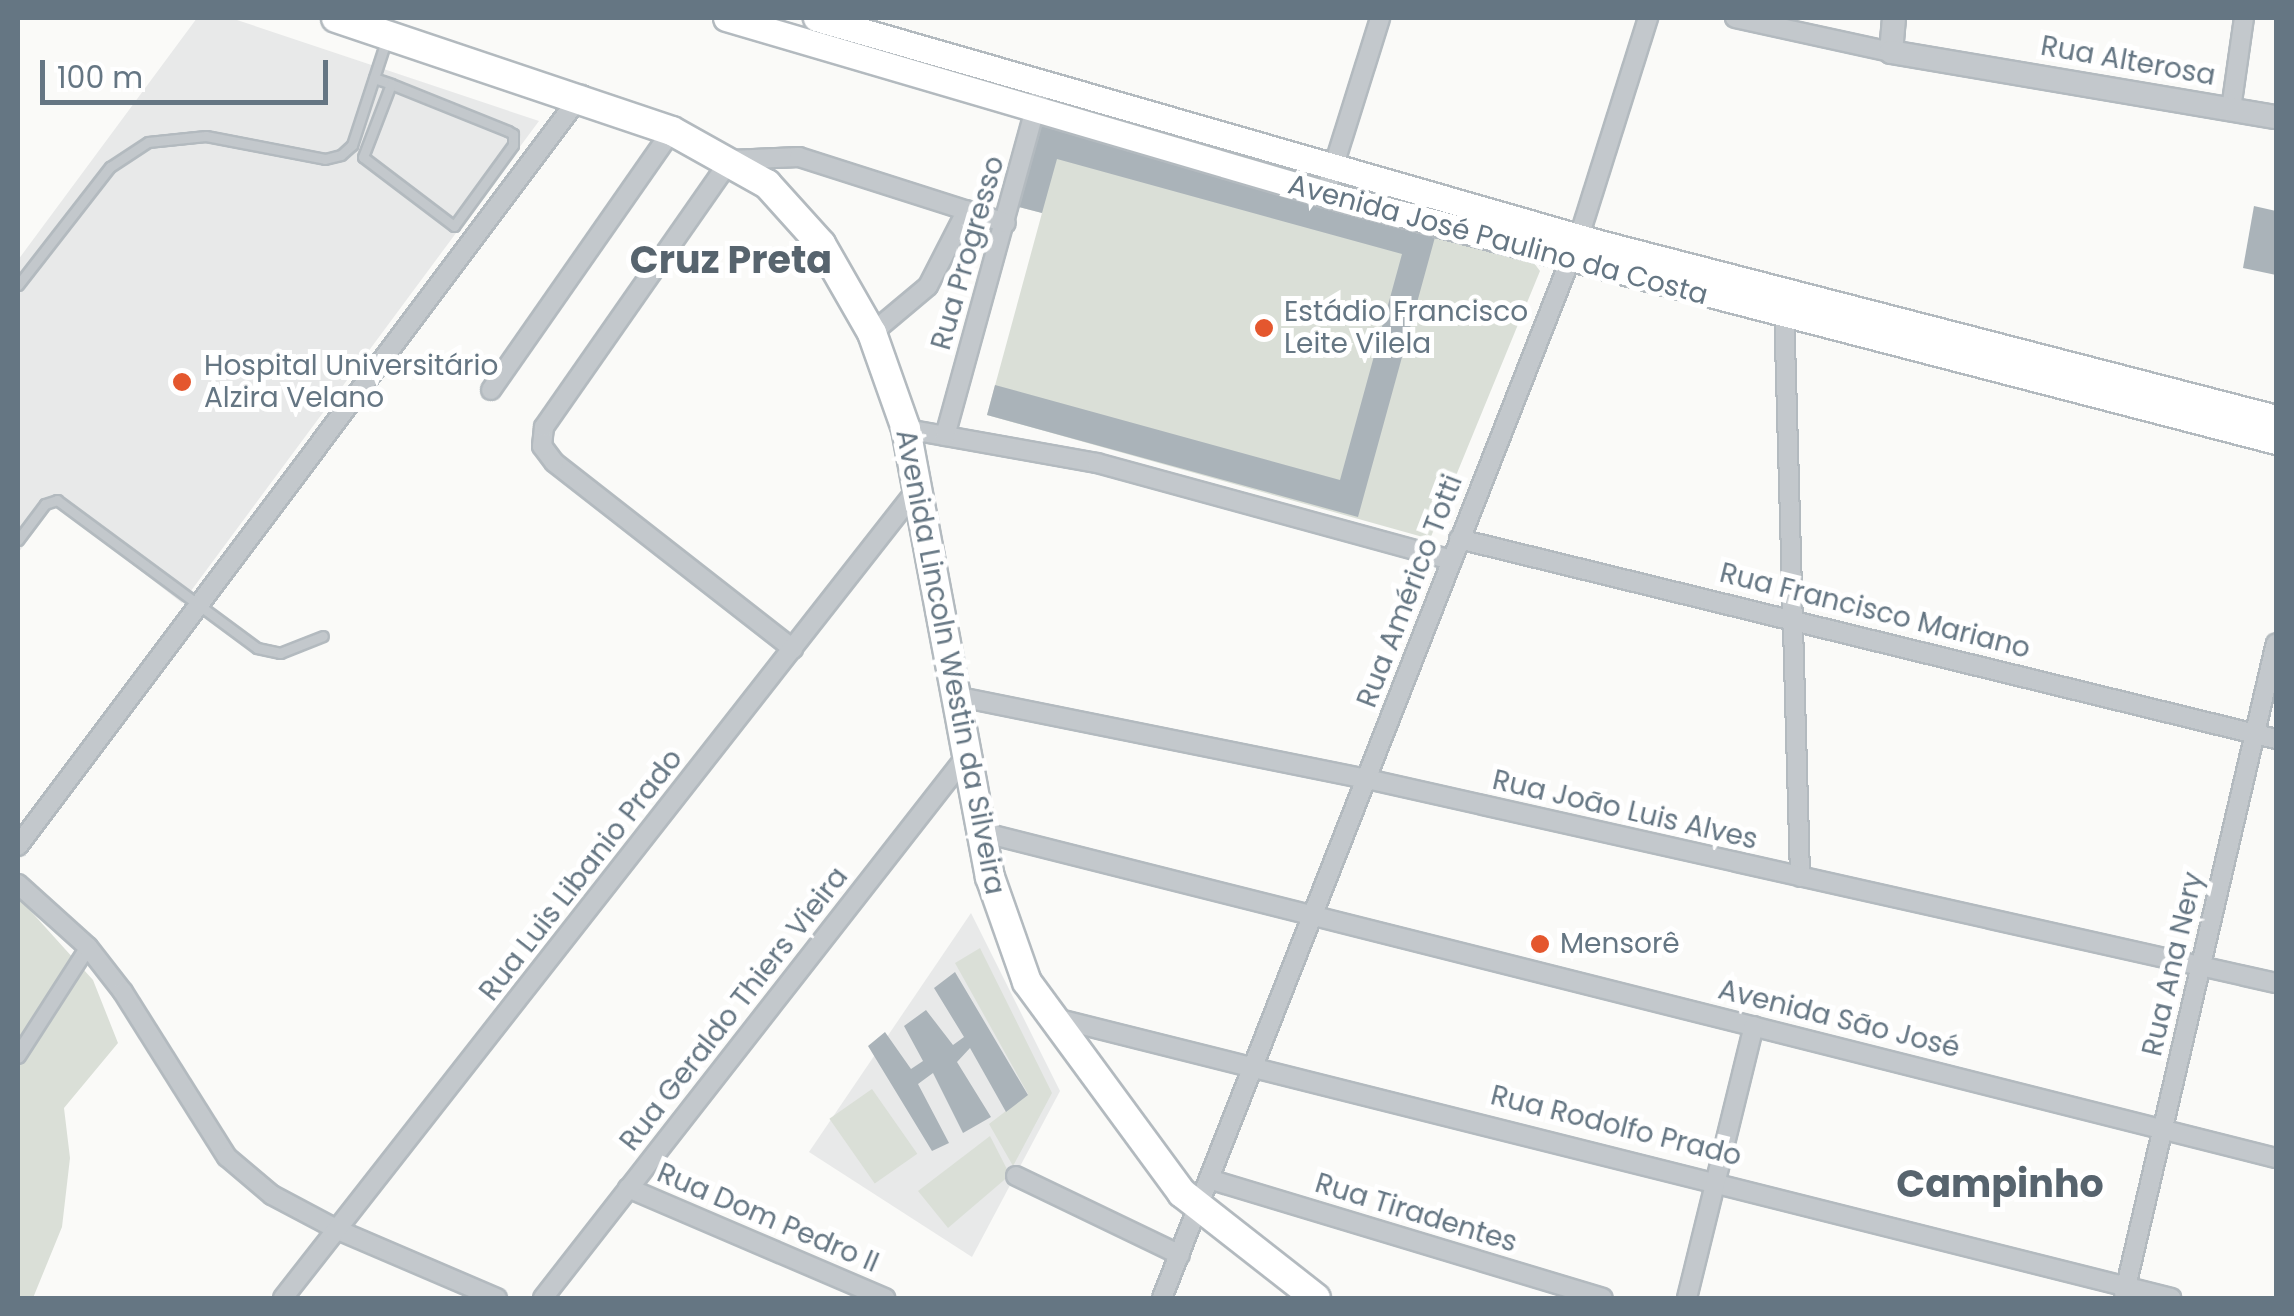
<!DOCTYPE html>
<html>
<head>
<meta charset="utf-8">
<style>
	body { margin:0 }
	#map { position:relative; width:2294px; height:1316px; overflow:hidden; background:#fafaf8; font-family:Poppins,sans-serif }
	div>[style] { position:absolute }
	[style*='--x'] { left:calc(var(--x)*1px); top:calc(var(--y)*1px); width:calc(var(--w)*1px); rotate:calc(var(--a)*1deg) }
	.built>* { inset:0; background:#e8e9e9 }
	.green>* { inset:0; background:#dadfd7; transform-origin:0 0 }
	.building>* { inset:0; background:#aab3b9 }
	.roads { filter:drop-shadow(2px 0 #b3babf) drop-shadow(-2px 0 #b3babf) drop-shadow(0 2px #b3babf) drop-shadow(0 -2px #b3babf) }
	.service>* { height:9px; margin:-4.5px; padding:0 4.5px; transform-origin:4.5px; border-radius:4.5px; background:#c3c8cc }
	.pedestrian>* { height:14px; margin:-7px; padding:0 7px; transform-origin:7px; border-radius:7px; background:#c3c8cc }
	.minor>* { height:18px; margin:-9px; padding:0 9px; transform-origin:9px; border-radius:9px; background:#c3c8cc }
	.tertiary>* { height:22px; margin:-11px; padding:0 11px; transform-origin:11px; border-radius:11px; background:#c3c8cc }
	.secondary>* { height:25px; margin:-12.5px; padding:0 12.5px; transform-origin:12.5px; border-radius:12.5px; background:#fff }
	.primary>* { height:28px; margin:-14px; padding:0 14px; transform-origin:14px; border-radius:14px; background:#fff }
	.dots>* { width:28px; height:28px; translate:-50% -50%; box-sizing:border-box; border:5px solid #fff; border-radius:50% }
	span { translate:-50% -50%; white-space:nowrap; text-align:center; line-height:1.15; -webkit-text-stroke:10px #fff; paint-order:stroke }
	.street-label { font-size:28px; color:#657683 }
	.poi-label { font-size:28px; color:#657683 }
	.left { translate:0 -50%; text-align:left }
	.district-label { font-size:38px; color:#57646e; font-weight:700 }
	.frame { position:absolute; inset:0; border:20px solid #657683; pointer-events:none }
	.scale { position:absolute; left:40px; top:60px; width:288px; height:45px; box-sizing:border-box; border:5px solid #657683; border-top:0; padding-left:12px; font-size:30px; line-height:35px; white-space:nowrap; color:#657683; -webkit-text-stroke:8px #fff; paint-order:stroke }
</style>
</head>
<body>
<div id="map">
	<div class="built">
		<div style="clip-path:polygon(197px 18px,231px 18px,539px 121px,182px 603px,55px 504px,18px 553px,18px 260px)"></div>
		<div style="clip-path:polygon(971px 913px,1060px 1091px,972px 1257px,809px 1152px)"></div>
	</div>
	<div class="green">
		<div style="clip-path:polygon(1039px 120px,1531px 259px,1540px 271px,1430px 539px,987px 415px,1042px 213px,1015px 206px)"></div>
		<div style="clip-path:polygon(18px 897px,93px 980px,118px 1043px,64px 1108px,70px 1158px,62px 1227px,33px 1298px,18px 1298px)"></div>
		<div style="clip-path:polygon(980px 948px,1052px 1093px,1013px 1166px,989px 1124px,1028px 1094px,955px 963px)"></div>
		<div style="left:872px;top:1089px;width:79px;height:52px;rotate:55deg"></div>
		<div style="clip-path:polygon(990px 1136px,1010px 1175px,948px 1228px,918px 1191px)"></div>
	</div>
	<div class="building">
		<div style="clip-path:polygon(1039px 120px,1437px 230px,1358px 517px,987px 415px,995px 385px,1340px 480px,1402px 254px,1057px 159px,1042px 213px,1015px 206px)"></div>
		<div style="clip-path:polygon(2254px 206px,2276px 211px,2276px 275px,2243px 268px)"></div>
		<div style="clip-path:polygon(955px 972px,1028px 1095px,1006px 1112px,970px 1048px,957px 1062px,991px 1117px,963px 1133px,933px 1073px,918px 1084px,949px 1143px,932px 1151px,868px 1046px,885px 1032px,911px 1069px,923px 1061px,904px 1026px,926px 1010px,953px 1045px,964px 1037px,934px 988px)"></div>
	</div>
	<div class="roads">
		<div class="service">
			<div style="--x:374;--y:78;--w:18;--a:19"></div>
			<div style="--x:391;--y:84;--w:126;--a:21.9"></div>
			<div style="--x:508;--y:131;--w:6;--a:31"></div>
			<div style="--x:513;--y:134;--w:11;--a:90"></div>
			<div style="--x:513;--y:145;--w:100;--a:126.1"></div>
			<div style="--x:454;--y:226;--w:114;--a:-142.8"></div>
			<div style="--x:363;--y:157;--w:78;--a:-69"></div>
			<div style="--x:18;--y:285;--w:150;--a:-52.1"></div>
			<div style="--x:110;--y:167;--w:45;--a:-33.3"></div>
			<div style="--x:148;--y:142;--w:58;--a:-5.9"></div>
			<div style="--x:206;--y:136;--w:121;--a:10.9"></div>
			<div style="--x:325;--y:159;--w:16;--a:-14"></div>
			<div style="--x:341;--y:155;--w:15;--a:-42"></div>
			<div style="--x:352;--y:145;--w:109;--a:-71.9"></div>
			<div style="--x:18;--y:540;--w:45;--a:-53.1"></div>
			<div style="--x:45;--y:504;--w:13;--a:-18"></div>
			<div style="--x:57;--y:500;--w:249;--a:36.5"></div>
			<div style="--x:257;--y:648;--w:24;--a:12"></div>
			<div style="--x:280;--y:653;--w:46;--a:-21.6"></div>
		</div>
		<div class="pedestrian">
			<div style="--x:18;--y:1056;--w:130;--a:-57.3"></div>
		</div>
		<div class="minor">
			<div style="--x:1735;--y:18;--w:160;--a:12.3"></div>
			<div style="--x:2231;--y:109;--w:92;--a:-81.9"></div>
			<div style="--x:1325;--y:194;--w:184;--a:-72.6"></div>
			<div style="--x:1784;--y:306;--w:571;--a:88.39"></div>
			<div style="--x:872;--y:333;--w:73;--a:-40"></div>
			<div style="--x:928;--y:286;--w:85;--a:-62.8"></div>
			<div style="--x:491;--y:390;--w:316;--a:-55.1"></div>
			<div style="--x:906;--y:429;--w:194;--a:10.1"></div>
			<div style="--x:1097;--y:463;--w:368;--a:15.3"></div>
			<div style="--x:945;--y:436;--w:350;--a:-74.6"></div>
			<div style="--x:1459;--y:539;--w:841;--a:13.76"></div>
			<div style="--x:793;--y:649;--w:303;--a:-142"></div>
			<div style="--x:554;--y:462;--w:20;--a:-127"></div>
			<div style="--x:542;--y:446;--w:19;--a:-84"></div>
			<div style="--x:544;--y:427;--w:325;--a:-55.1"></div>
			<div style="--x:730;--y:160;--w:69;--a:-2.5"></div>
			<div style="--x:799;--y:157;--w:217;--a:17.7"></div>
			<div style="--x:960;--y:697;--w:415;--a:11.4"></div>
			<div style="--x:1367;--y:779;--w:932;--a:12.65"></div>
			<div style="--x:981;--y:832;--w:1335;--a:14.13"></div>
			<div style="--x:18;--y:846;--w:939;--a:-53.14"></div>
			<div style="--x:18;--y:884;--w:94;--a:42"></div>
			<div style="--x:88;--y:947;--w:57;--a:52.1"></div>
			<div style="--x:123;--y:992;--w:195;--a:57.8"></div>
			<div style="--x:227;--y:1157;--w:59;--a:40.2"></div>
			<div style="--x:272;--y:1195;--w:75;--a:27.9"></div>
			<div style="--x:338;--y:1230;--w:173;--a:23.2"></div>
			<div style="--x:1051;--y:1017;--w:1155;--a:14.08"></div>
			<div style="--x:1016;--y:1176;--w:182;--a:25.7"></div>
			<div style="--x:1212;--y:1180;--w:408;--a:16.8"></div>
			<div style="--x:628;--y:1188;--w:280;--a:23.2"></div>
			<div style="--x:2124;--y:1295;--w:669;--a:-76.88"></div>
			<div style="--x:283;--y:1298;--w:1034;--a:-51.91"></div>
			<div style="--x:543;--y:1298;--w:690;--a:-52"></div>
			<div style="--x:1162;--y:1298;--w:1140;--a:-68.54"></div>
			<div style="--x:1579;--y:237;--w:230;--a:-72.5"></div>
			<div style="--x:1687;--y:1298;--w:280;--a:-76.2"></div>
		</div>
		<div class="tertiary">
			<div style="--x:1894;--y:18;--w:34;--a:95"></div>
			<div style="--x:1891;--y:52;--w:390;--a:9.6"></div>
		</div>
		<div class="secondary">
			<div style="--x:726;--y:18;--w:624;--a:16.37"></div>
			<div style="--x:1325;--y:194;--w:983;--a:14.56"></div>
			<div style="--x:816;--y:18;--w:815;--a:16.03"></div>
			<div style="--x:1599;--y:243;--w:699;--a:14.49"></div>
		</div>
		<div class="primary">
			<div style="--x:336;--y:18;--w:354;--a:18.6"></div>
			<div style="--x:672;--y:131;--w:109;--a:29.2"></div>
			<div style="--x:767;--y:184;--w:81;--a:48"></div>
			<div style="--x:821;--y:244;--w:103;--a:60.2"></div>
			<div style="--x:872;--y:333;--w:102;--a:70.5"></div>
			<div style="--x:906;--y:429;--w:456;--a:79.4"></div>
			<div style="--x:990;--y:877;--w:111;--a:70.6"></div>
			<div style="--x:1027;--y:982;--w:262;--a:53.7"></div>
			<div style="--x:1182;--y:1193;--w:170;--a:38.1"></div>
		</div>
	</div>
	<div class="dots">
		<div style="left:1264px;top:328px;background:#e4572e"></div>
		<div style="left:182px;top:382px;background:#e4572e"></div>
		<div style="left:1540px;top:944px;background:#e4572e"></div>
	</div>
	<div class="street-label">
		<span style="left:2128px;top:61px;rotate:10deg">Rua Alterosa</span>
		<span style="left:1498px;top:240px;rotate:15deg">Avenida José Paulino da Costa</span>
		<span style="left:968px;top:253px;rotate:-74deg">Rua Progresso</span>
		<span style="left:1410px;top:591px;rotate:-69deg">Rua Américo Totti</span>
		<span style="left:1875px;top:611px;rotate:14deg">Rua Francisco Mariano</span>
		<span style="left:950px;top:662px;rotate:79deg">Avenida Lincoln Westin da Silveira</span>
		<span style="left:1625px;top:810px;rotate:13deg">Rua João Luis Alves</span>
		<span style="left:581px;top:875px;rotate:-52deg">Rua Luis Libanio Prado</span>
		<span style="left:2173px;top:964px;rotate:-77deg">Rua Ana Nery</span>
		<span style="left:734px;top:1009px;rotate:-52deg">Rua Geraldo Thiers Vieira</span>
		<span style="left:1839px;top:1019px;rotate:14deg">Avenida São José</span>
		<span style="left:1616px;top:1126px;rotate:14deg">Rua Rodolfo Prado</span>
		<span style="left:1416px;top:1213px;rotate:17deg">Rua Tiradentes</span>
		<span style="left:768px;top:1218px;rotate:23deg">Rua Dom Pedro II</span>
	</div>
	<div class="poi-label">
		<span class="left" style="left:1284px;top:328px">Estádio Francisco<br>Leite Vilela</span>
		<span class="left" style="left:204px;top:382px">Hospital Universitário<br>Alzira Velano</span>
		<span class="left" style="left:1560px;top:944px">Mensorê</span>
	</div>
	<div class="district-label">
		<span style="left:731px;top:260px">Cruz Preta</span>
		<span style="left:2000px;top:1184px">Campinho</span>
	</div>
	<div class="frame"></div>
	<div class="scale">100 m</div>
</div>
</body>
</html>
